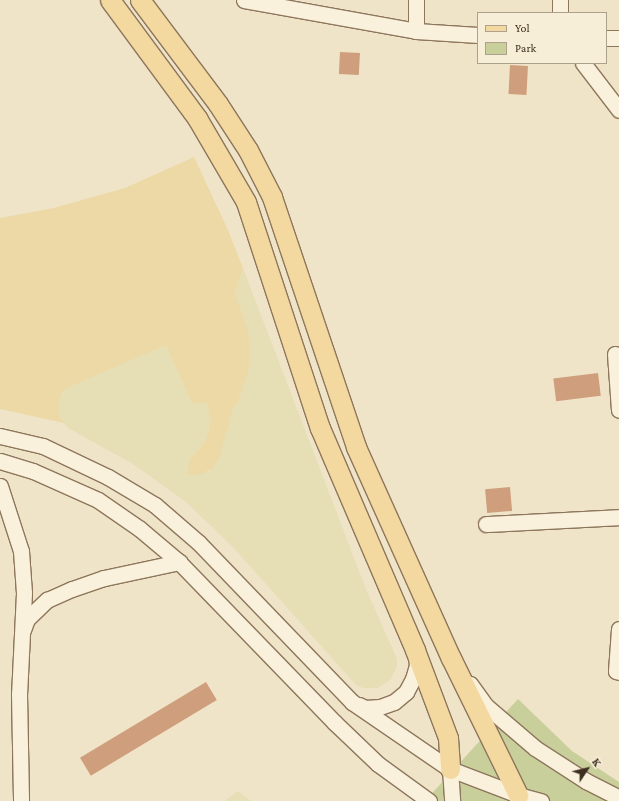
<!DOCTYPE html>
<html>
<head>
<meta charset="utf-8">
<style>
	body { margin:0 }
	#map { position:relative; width:619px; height:801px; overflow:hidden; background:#f0e4c8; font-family:"Crimson Pro",serif }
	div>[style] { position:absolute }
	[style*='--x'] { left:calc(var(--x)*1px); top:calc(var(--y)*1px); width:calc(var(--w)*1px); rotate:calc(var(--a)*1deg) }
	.farmland>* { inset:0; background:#e6deb5 }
	.green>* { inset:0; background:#c9cf9b }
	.sand>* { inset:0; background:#ecd9a5 }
	.building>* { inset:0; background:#cf9f7d; transform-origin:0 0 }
	.roads { filter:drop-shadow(1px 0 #8d765c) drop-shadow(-1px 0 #8d765c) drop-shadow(0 1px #8d765c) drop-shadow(0 -1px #8d765c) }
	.minor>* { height:15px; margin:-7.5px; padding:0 7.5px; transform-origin:7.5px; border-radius:7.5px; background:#faf1dc }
	.major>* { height:19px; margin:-9.5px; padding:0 9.5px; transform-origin:9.5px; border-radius:9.5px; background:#f3d9a0 }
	span { translate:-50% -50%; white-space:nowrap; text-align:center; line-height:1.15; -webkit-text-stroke:4px #f7eed8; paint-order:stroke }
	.legend { position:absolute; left:477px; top:12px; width:130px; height:52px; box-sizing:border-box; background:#f7eed8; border:1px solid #ada18e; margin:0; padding:5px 7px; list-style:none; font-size:12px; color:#3d2e20 }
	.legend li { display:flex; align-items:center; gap:8px; height:20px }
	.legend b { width:20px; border:1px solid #ada18e }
	.north { position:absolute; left:567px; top:749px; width:40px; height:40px; -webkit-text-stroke:3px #f7eed8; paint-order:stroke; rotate:55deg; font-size:11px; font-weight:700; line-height:16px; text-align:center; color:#3d2e20 }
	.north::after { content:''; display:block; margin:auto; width:14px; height:18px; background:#3d2e20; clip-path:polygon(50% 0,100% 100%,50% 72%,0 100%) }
</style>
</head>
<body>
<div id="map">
	<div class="farmland">
		<div style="clip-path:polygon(243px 268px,366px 589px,397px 659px,397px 666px,391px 679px,378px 688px,363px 688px,356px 685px,232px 546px,186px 502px,133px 464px,68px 428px,60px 418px,58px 405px,59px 399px,66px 388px,71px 385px,166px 345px,192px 402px,207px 402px,211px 420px,208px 435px,200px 449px,189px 459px,208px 472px,212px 469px,215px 465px,233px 409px,239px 399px,247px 377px,247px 326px,235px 294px)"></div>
		<div style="clip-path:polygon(238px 791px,251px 801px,225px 801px)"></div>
	</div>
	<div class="green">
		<div style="clip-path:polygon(518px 699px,572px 751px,619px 782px,619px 801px,425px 801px)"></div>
	</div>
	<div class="sand">
		<div style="clip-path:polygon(194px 157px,228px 230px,243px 268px,235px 294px,247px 326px,250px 353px,247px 377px,239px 399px,233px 409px,218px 460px,212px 469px,198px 475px,188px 474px,189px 459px,200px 449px,208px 435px,211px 420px,207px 403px,192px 403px,166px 345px,66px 388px,62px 393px,58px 405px,60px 418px,64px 423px,0 409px,0 218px,54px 208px,125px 188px)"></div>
	</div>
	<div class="building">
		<div style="left:340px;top:52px;width:20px;height:22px;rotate:3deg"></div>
		<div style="left:510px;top:65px;width:18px;height:29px;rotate:3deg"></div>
		<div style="left:598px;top:373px;width:23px;height:45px;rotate:83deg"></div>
		<div style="left:510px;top:487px;width:24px;height:25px;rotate:85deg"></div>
		<div style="left:206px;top:682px;width:21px;height:147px;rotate:59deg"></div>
	</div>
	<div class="roads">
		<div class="minor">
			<div style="--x:244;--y:0;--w:175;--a:10.2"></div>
			<div style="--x:416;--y:31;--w:62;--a:3.7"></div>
			<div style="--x:560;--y:0;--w:13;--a:90"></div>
			<div style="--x:416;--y:31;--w:31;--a:-90"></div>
			<div style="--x:606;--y:38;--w:13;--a:0"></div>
			<div style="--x:583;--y:63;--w:59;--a:52.5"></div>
			<div style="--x:615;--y:354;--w:56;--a:85.9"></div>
			<div style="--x:0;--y:436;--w:44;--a:13.1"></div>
			<div style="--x:43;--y:446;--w:72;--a:25.5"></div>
			<div style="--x:108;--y:477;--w:55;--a:30.8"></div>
			<div style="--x:155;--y:505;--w:58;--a:40.8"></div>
			<div style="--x:199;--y:543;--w:221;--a:46.1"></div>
			<div style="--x:352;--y:702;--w:119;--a:34.4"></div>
			<div style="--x:450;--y:769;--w:73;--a:20.9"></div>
			<div style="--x:518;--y:795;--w:6;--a:99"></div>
			<div style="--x:0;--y:461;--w:34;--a:17"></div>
			<div style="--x:33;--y:471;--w:71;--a:24"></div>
			<div style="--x:98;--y:500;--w:51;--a:34.6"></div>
			<div style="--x:140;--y:529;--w:51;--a:40.2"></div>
			<div style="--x:179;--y:562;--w:223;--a:45.9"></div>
			<div style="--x:334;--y:722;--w:61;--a:43.7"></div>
			<div style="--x:378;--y:764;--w:63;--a:36"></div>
			<div style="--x:0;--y:486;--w:68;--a:72.1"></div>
			<div style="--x:21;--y:551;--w:42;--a:85.9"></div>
			<div style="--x:24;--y:593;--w:101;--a:92.8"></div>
			<div style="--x:19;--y:694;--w:107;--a:88.9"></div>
			<div style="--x:486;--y:524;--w:133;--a:-3"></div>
			<div style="--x:619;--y:629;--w:42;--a:94.1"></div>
			<div style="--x:616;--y:671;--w:3;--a:18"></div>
			<div style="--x:23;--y:630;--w:12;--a:-70"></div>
			<div style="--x:27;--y:619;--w:28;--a:-44"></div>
			<div style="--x:47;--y:600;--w:27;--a:-24"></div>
			<div style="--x:72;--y:589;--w:34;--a:-19"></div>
			<div style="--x:104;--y:578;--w:77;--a:-12"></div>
			<div style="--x:470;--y:684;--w:27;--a:54"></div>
			<div style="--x:486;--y:706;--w:65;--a:40.6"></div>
			<div style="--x:535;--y:748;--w:61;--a:32.9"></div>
			<div style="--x:586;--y:781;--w:37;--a:27"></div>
			<div style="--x:359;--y:705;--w:7;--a:27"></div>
			<div style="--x:365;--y:708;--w:15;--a:-4"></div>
			<div style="--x:380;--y:707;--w:15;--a:-20"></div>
			<div style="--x:394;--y:702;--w:16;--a:-40"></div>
			<div style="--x:406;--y:692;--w:15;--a:-62"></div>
			<div style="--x:413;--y:679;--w:15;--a:-74"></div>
			<div style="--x:417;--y:665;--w:10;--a:-96"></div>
			<div style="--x:450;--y:769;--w:32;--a:86"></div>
			<div style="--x:518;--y:795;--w:24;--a:15"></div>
		</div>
		<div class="major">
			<div style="--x:110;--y:0;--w:147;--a:53.6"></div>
			<div style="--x:197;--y:118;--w:97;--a:59.7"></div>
			<div style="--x:246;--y:202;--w:238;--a:71.9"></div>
			<div style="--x:320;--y:428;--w:241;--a:66.8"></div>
			<div style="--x:415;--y:650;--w:94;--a:69.4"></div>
			<div style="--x:448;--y:738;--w:31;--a:86"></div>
			<div style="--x:140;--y:0;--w:130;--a:53.1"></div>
			<div style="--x:218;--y:104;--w:55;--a:56.9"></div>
			<div style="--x:248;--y:150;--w:53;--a:62.9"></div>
			<div style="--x:272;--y:197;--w:264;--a:71.4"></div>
			<div style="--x:356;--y:447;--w:231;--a:65.8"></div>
			<div style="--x:451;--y:658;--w:153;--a:63.9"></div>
		</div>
	</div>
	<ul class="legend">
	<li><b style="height:5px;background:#f3d9a0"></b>Yol</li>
	<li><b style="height:11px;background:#c9cf9b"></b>Park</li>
	</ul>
	<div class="north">K</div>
</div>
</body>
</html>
